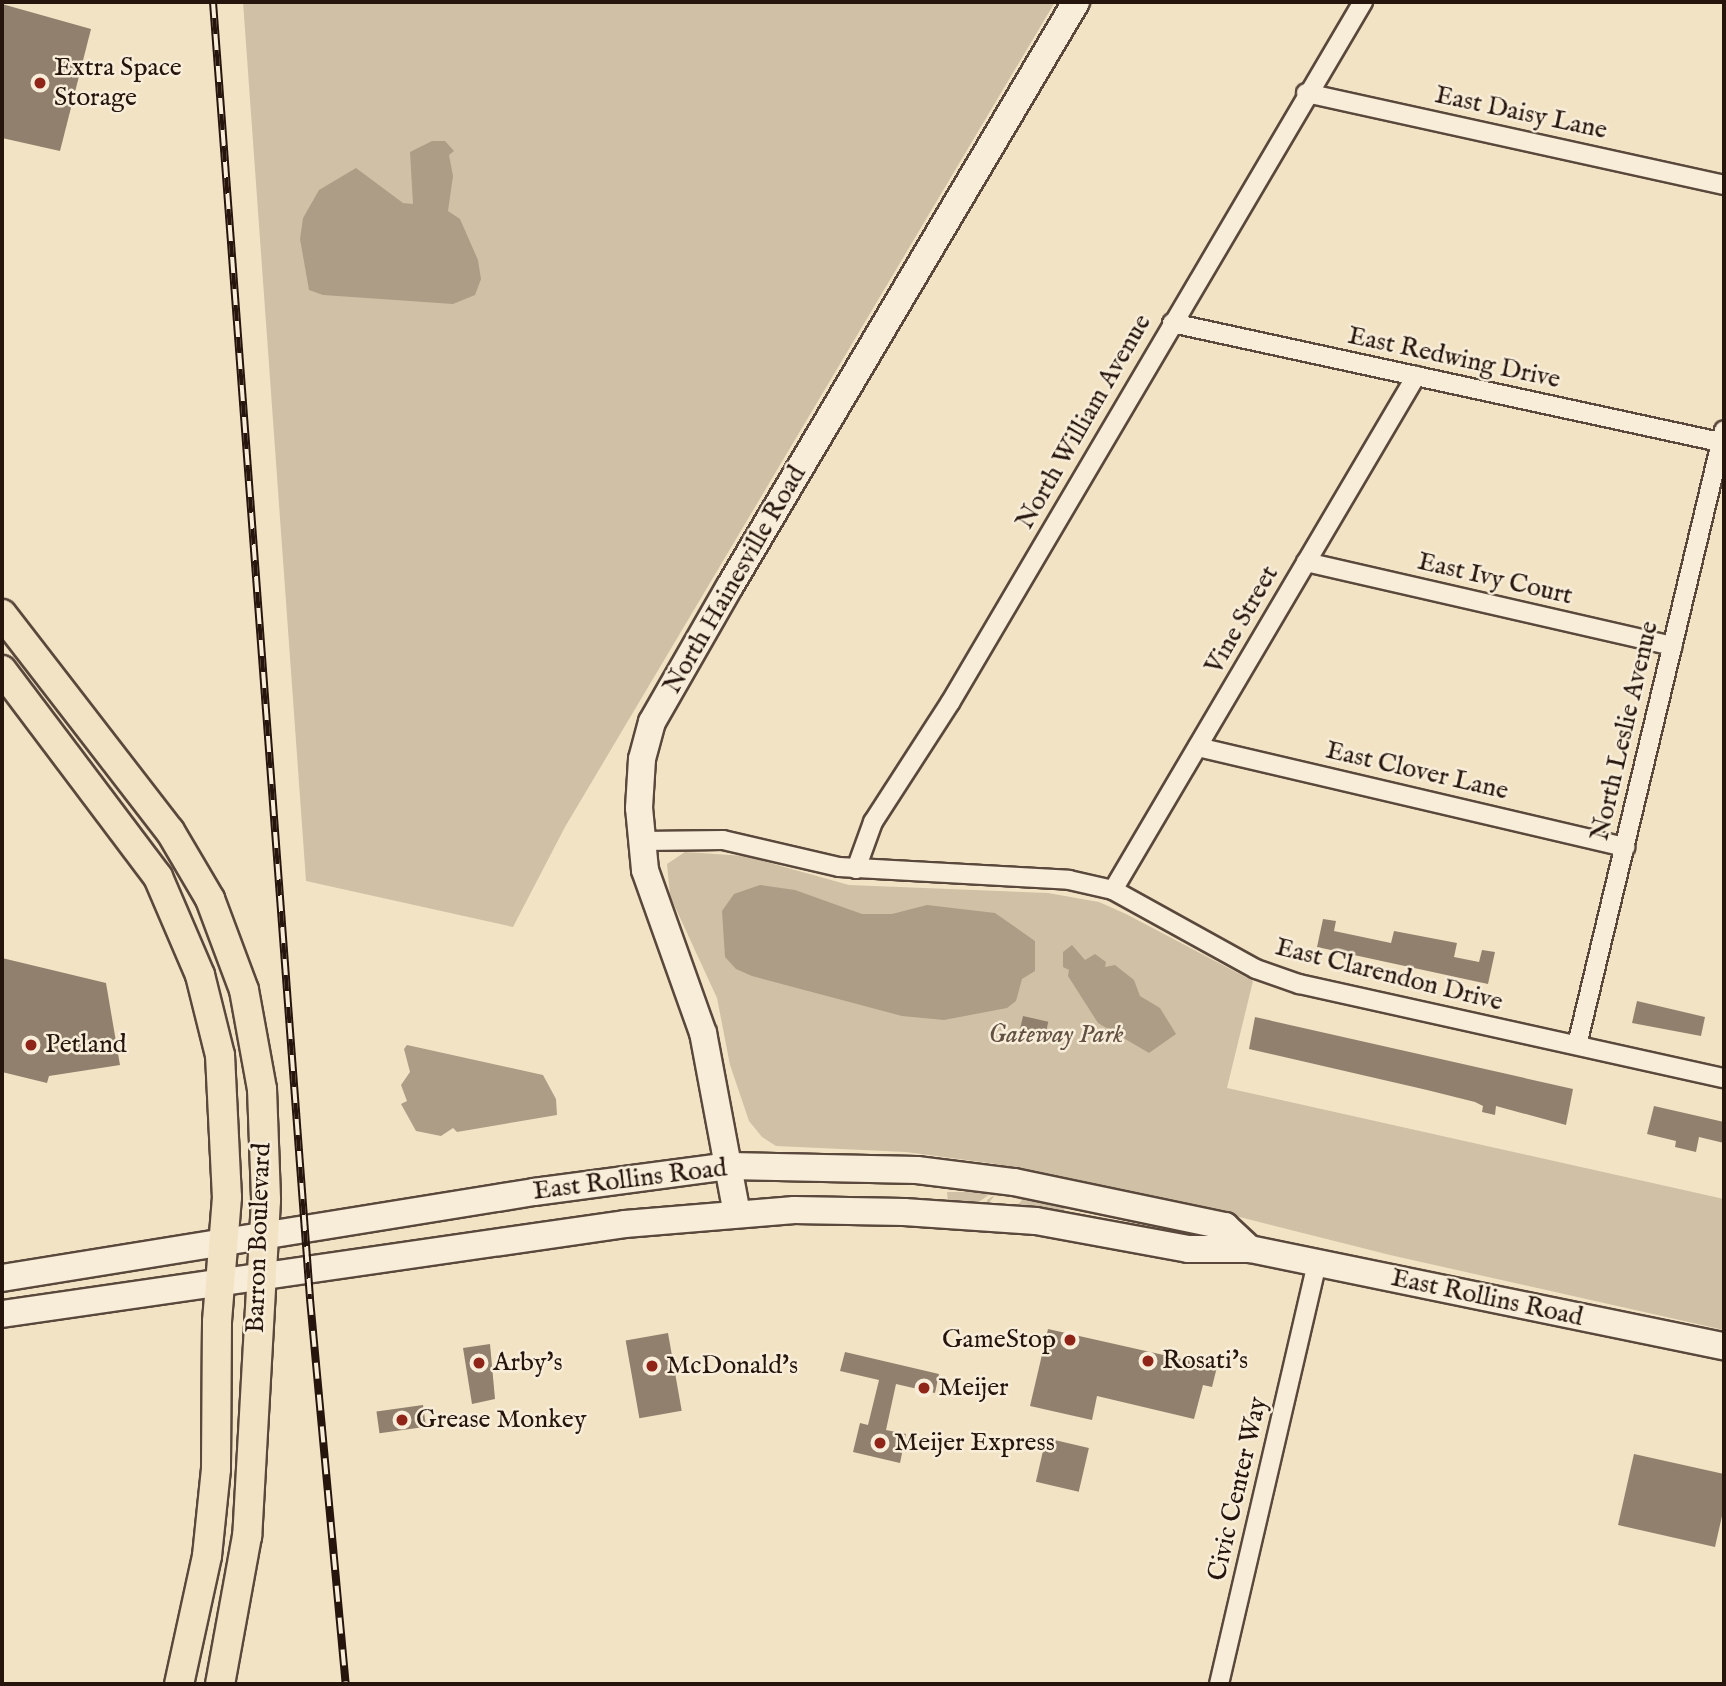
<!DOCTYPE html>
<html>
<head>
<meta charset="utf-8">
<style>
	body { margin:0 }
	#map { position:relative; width:1726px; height:1686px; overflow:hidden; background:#f3e3c5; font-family:"IM FELL English",serif }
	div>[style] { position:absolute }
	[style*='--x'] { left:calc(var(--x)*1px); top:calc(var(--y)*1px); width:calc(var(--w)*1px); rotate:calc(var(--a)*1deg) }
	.green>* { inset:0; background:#d0c0a6 }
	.water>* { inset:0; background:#ad9d86 }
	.building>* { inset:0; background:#91806d; transform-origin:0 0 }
	.roads { filter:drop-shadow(2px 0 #59483b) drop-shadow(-2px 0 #59483b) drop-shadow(0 2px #59483b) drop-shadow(0 -2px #59483b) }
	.minor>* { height:18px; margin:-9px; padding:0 9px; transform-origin:9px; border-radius:9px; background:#f7edd9 }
	.secondary>* { height:26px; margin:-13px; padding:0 13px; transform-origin:13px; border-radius:13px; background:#f7edd9 }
	.primary>* { height:28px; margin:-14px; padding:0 14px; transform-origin:14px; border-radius:14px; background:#f3e3c5 }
	.rail>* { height:8px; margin-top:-4px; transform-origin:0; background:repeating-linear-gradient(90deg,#f7edd9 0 16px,#26150d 0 32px); box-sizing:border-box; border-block:2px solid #26150d }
	.dots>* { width:19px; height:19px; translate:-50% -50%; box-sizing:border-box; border:4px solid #f7edd9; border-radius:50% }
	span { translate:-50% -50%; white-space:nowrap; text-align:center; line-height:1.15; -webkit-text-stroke:5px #f7edd9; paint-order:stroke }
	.poi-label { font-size:26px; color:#26150d }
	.left { translate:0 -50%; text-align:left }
	.right { translate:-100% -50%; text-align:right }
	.street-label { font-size:26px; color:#26150d }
	.park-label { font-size:26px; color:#625143; font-style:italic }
	.frame { position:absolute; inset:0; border:4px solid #26150d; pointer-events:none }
</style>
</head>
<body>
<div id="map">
	<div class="green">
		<div style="clip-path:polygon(243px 2px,1055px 2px,565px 827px,513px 927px,306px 881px)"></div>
		<div style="clip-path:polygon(685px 852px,745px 856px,849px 885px,1048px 893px,1099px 902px,1126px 914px,1253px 981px,1227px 1088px,1724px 1199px,1724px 1330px,1390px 1255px,1200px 1207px,996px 1164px,906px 1152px,776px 1146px,762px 1137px,749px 1121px,730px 1065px,717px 998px,670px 896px,667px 864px)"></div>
		<div style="clip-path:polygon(947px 1192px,987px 1192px,990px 1194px,976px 1204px,948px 1202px)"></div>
		<div style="clip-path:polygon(999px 1192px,1067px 1203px,1064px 1210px,1068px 1213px,1016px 1207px,1022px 1200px,1003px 1194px,994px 1196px,988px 1204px,987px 1200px)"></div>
	</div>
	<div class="water">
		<div style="clip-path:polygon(432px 141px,445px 141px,454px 151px,449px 155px,453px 176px,448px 211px,460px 219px,478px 260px,481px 279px,475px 295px,453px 304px,323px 295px,309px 290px,300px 239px,303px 218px,319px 190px,356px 168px,403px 203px,413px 204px,410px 152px)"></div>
		<div style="clip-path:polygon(760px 885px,795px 890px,862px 914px,892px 914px,927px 905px,995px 913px,1035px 941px,1035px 971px,1022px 979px,1016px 1001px,1007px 1008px,944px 1020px,902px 1016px,752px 976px,736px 969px,725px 957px,722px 911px,734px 894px)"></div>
		<div style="clip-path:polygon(1072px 945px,1085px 960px,1095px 954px,1106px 962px,1105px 967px,1115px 965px,1134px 980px,1140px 996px,1160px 1008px,1176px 1034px,1149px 1053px,1098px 1023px,1068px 976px,1069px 970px,1063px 967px,1063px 952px)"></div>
		<div style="clip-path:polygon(407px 1045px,543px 1075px,556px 1099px,557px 1115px,457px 1132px,453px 1128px,441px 1136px,416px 1131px,401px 1104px,407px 1101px,401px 1085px,410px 1072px,404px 1049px)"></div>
	</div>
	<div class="building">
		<div style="clip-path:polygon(2px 4px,91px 29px,60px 151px,2px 138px)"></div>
		<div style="clip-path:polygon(1323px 919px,1336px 921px,1334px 931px,1391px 943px,1394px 931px,1457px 943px,1454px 957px,1479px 962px,1482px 950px,1495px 952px,1488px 984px,1317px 947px)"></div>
		<div style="clip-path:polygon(2px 958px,106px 983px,120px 1065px,49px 1076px,47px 1083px,2px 1072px)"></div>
		<div style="clip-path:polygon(1637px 1001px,1705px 1017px,1701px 1036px,1632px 1023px)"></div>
		<div style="left:1023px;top:1016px;width:26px;height:18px;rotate:13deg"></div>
		<div style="clip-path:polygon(1255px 1017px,1573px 1089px,1566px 1125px,1496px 1106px,1495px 1115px,1482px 1112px,1483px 1106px,1475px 1102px,1427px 1090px,1249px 1049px)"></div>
		<div style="clip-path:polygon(1654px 1106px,1724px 1122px,1724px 1143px,1699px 1137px,1696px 1152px,1675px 1147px,1676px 1141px,1647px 1134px)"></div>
		<div style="clip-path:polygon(1048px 1329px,1217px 1367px,1212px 1387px,1203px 1385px,1194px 1419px,1097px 1396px,1092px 1420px,1030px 1406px)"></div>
		<div style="left:668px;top:1333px;width:79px;height:43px;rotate:80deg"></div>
		<div style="clip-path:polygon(490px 1344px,495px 1399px,472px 1404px,463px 1348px)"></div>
		<div style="clip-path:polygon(845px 1352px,939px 1374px,935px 1393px,896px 1384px,886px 1430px,906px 1434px,900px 1463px,853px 1452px,860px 1423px,868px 1425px,879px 1380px,840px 1371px)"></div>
		<div style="left:423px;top:1405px;width:22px;height:47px;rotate:82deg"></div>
		<div style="left:1046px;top:1438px;width:44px;height:45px;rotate:13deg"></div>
		<div style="clip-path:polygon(1634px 1454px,1724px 1474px,1724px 1507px,1715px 1547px,1618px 1525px)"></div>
	</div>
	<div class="roads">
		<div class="minor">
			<div style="--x:1306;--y:93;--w:428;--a:12.4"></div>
			<div style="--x:1172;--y:323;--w:565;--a:12.26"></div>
			<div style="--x:1306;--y:562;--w:376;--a:12.9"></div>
			<div style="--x:1198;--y:747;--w:439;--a:13.2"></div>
			<div style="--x:643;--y:841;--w:80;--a:-0.7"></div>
			<div style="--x:723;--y:840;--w:119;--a:13.1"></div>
			<div style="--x:839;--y:867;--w:230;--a:3.2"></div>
			<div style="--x:1069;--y:880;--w:45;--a:12.8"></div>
			<div style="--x:1113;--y:890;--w:163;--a:28.9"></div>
			<div style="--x:1256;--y:969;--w:46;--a:19.2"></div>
			<div style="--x:1299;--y:984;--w:435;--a:12.5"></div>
			<div style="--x:856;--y:869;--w:50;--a:-70.1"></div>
			<div style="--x:873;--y:822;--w:142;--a:-57.1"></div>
			<div style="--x:950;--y:703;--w:814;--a:-59.5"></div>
			<div style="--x:1113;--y:890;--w:597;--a:-59.48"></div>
			<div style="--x:1577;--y:1045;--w:632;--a:-76.56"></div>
			<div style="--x:1219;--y:1684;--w:431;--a:-76.9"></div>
		</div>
		<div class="secondary">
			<div style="--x:737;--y:1214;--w:184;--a:-100.6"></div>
			<div style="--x:703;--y:1033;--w:173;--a:-109.6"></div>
			<div style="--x:645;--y:870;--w:62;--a:-95.5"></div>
			<div style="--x:639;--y:808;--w:49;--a:-86.5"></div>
			<div style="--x:642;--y:759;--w:38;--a:-75"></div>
			<div style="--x:652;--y:722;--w:157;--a:-60.2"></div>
			<div style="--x:730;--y:586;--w:679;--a:-59.35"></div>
			<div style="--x:2;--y:1278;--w:539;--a:-9.18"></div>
			<div style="--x:534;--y:1192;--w:198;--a:-7.6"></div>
			<div style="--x:730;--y:1166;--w:187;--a:1.2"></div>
			<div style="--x:917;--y:1170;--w:98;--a:7.1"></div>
			<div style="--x:1014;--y:1182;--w:216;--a:11.8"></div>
			<div style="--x:1225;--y:1226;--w:34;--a:43"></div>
			<div style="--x:2;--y:1314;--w:629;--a:-8.22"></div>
			<div style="--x:625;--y:1224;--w:170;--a:-4.7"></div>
			<div style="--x:794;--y:1210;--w:110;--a:1"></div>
			<div style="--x:904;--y:1212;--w:132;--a:3.9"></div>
			<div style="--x:1036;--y:1221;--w:155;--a:10.4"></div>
			<div style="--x:1188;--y:1249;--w:62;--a:0"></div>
			<div style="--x:1250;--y:1249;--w:484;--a:11.6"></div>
		</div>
		<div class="primary">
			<div style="--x:2;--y:614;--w:274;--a:52.3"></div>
			<div style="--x:170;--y:831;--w:79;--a:59.5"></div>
			<div style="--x:210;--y:899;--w:97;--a:69.5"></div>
			<div style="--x:244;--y:990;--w:101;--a:79.7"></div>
			<div style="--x:262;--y:1089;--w:111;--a:87.9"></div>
			<div style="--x:266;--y:1200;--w:337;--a:93.2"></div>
			<div style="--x:247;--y:1536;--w:150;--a:100.3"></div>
			<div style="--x:2;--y:670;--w:259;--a:53"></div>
			<div style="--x:158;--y:877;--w:107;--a:66.8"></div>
			<div style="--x:200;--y:975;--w:82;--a:76"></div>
			<div style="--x:220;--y:1055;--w:142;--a:87.2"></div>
			<div style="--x:227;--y:1197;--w:125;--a:94.6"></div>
			<div style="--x:217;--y:1322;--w:147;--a:90.4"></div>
			<div style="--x:216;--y:1469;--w:87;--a:95.9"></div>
			<div style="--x:207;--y:1556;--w:131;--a:102.3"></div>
		</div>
	</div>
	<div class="rail">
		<div style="--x:213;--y:2;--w:1301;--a:85.72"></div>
		<div style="--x:310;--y:1299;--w:387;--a:84.7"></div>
	</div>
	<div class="dots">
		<div style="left:40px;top:83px;background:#8f2418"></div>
		<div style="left:31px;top:1045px;background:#8f2418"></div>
		<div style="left:1070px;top:1340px;background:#8f2418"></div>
		<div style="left:1148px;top:1361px;background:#8f2418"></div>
		<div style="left:479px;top:1363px;background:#8f2418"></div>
		<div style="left:652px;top:1366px;background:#8f2418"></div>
		<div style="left:924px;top:1388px;background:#8f2418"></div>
		<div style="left:402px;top:1420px;background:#8f2418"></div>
		<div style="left:880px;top:1443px;background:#8f2418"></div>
	</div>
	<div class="poi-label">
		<span class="left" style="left:54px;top:83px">Extra Space<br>Storage</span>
		<span class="left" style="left:45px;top:1045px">Petland</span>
		<span class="right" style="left:1056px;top:1340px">GameStop</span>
		<span class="left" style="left:1162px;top:1361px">Rosati's</span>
		<span class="left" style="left:493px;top:1363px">Arby's</span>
		<span class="left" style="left:666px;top:1366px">McDonald's</span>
		<span class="left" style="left:938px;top:1388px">Meijer</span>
		<span class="left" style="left:416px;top:1420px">Grease Monkey</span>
		<span class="left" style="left:894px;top:1443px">Meijer Express</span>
	</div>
	<div class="street-label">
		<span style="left:1521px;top:113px;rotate:12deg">East Daisy Lane</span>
		<span style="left:1454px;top:358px;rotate:12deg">East Redwing Drive</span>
		<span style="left:1084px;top:422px;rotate:-60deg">North William Avenue</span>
		<span style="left:1495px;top:579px;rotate:13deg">East Ivy Court</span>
		<span style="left:735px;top:580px;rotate:-60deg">North Hainesville Road</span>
		<span style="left:1242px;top:620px;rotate:-60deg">Vine Street</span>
		<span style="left:1625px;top:731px;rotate:-77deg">North Leslie Avenue</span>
		<span style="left:1417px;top:771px;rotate:13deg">East Clover Lane</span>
		<span style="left:1389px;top:975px;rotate:14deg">East Clarendon Drive</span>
		<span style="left:630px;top:1180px;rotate:-7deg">East Rollins Road</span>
		<span style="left:259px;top:1238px;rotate:-88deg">Barron Boulevard</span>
		<span style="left:1487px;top:1298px;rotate:12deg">East Rollins Road</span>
		<span style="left:1238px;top:1489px;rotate:-77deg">Civic Center Way</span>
	</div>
	<div class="park-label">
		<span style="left:1056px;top:1035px">Gateway Park</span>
	</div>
	<div class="frame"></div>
</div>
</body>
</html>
